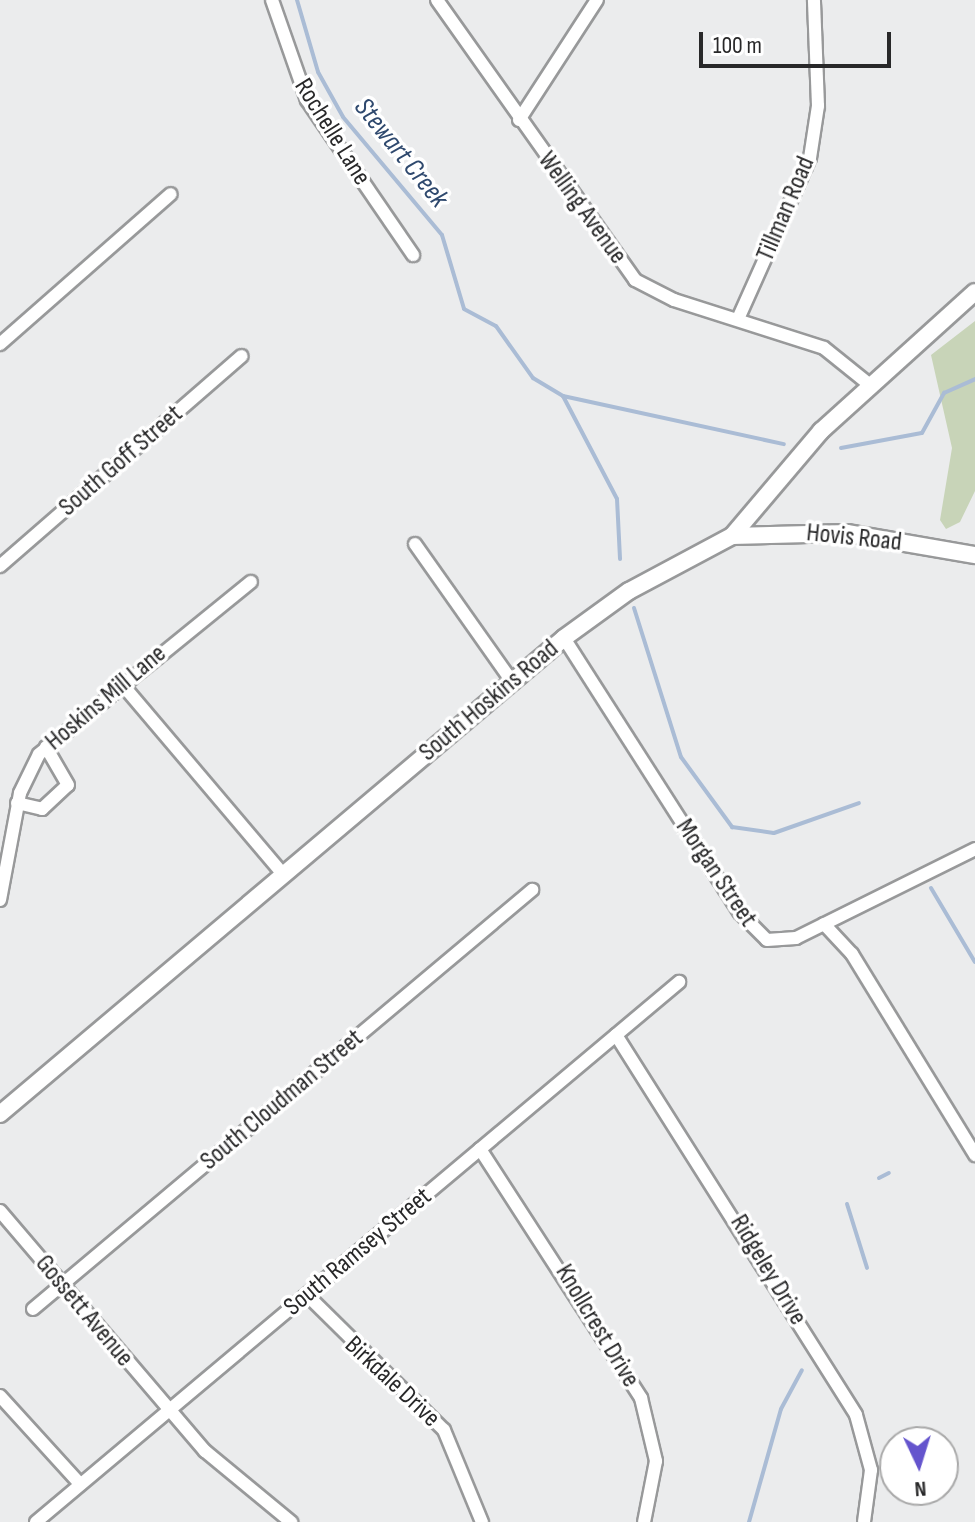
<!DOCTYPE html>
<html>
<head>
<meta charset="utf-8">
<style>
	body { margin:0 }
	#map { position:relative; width:975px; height:1522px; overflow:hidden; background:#ebeced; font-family:"Sofia Sans Condensed",sans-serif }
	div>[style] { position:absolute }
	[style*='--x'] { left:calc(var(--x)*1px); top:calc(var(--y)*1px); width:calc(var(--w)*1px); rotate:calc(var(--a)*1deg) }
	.green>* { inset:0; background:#c8d4b8 }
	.stream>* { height:4px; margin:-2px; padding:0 2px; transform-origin:2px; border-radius:2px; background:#aabcd5 }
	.roads { filter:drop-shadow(2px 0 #98999a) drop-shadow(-2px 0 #98999a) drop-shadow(0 2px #98999a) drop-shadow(0 -2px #98999a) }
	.minor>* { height:12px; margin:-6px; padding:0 6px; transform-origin:6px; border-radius:6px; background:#fff }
	.tertiary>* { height:16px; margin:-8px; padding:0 8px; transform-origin:8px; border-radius:8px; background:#fff }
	span { translate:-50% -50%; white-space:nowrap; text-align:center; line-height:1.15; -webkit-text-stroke:7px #fff; paint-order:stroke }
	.street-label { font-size:26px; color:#282829 }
	.water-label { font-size:28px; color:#2f496e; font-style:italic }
	.north { position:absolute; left:879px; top:1426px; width:80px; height:80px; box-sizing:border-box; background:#fff; border:2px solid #a9a9a9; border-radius:50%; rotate:176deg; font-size:22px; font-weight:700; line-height:32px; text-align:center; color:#282829 }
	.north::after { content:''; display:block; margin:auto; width:28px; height:36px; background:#6454cd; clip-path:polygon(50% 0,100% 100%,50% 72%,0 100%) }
	.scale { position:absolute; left:699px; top:32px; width:192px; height:36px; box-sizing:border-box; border:4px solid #282829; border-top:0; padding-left:10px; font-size:24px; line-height:28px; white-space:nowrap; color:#282829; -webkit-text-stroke:6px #fff; paint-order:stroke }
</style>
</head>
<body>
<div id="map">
	<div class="green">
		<div style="clip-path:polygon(975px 321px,975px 491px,960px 522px,946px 529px,940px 520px,952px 448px,931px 355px)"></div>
	</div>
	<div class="stream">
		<div style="--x:297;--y:0;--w:75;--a:73.7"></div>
		<div style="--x:318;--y:72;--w:51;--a:60.9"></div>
		<div style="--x:343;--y:117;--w:154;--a:50"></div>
		<div style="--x:442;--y:235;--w:77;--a:73.4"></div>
		<div style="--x:464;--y:309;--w:36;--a:28"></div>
		<div style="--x:496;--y:326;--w:64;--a:54.6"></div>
		<div style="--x:533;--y:378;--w:35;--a:31"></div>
		<div style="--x:563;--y:396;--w:226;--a:12.3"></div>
		<div style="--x:563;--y:396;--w:116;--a:62.3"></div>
		<div style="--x:617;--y:499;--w:60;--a:87.1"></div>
		<div style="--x:841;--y:448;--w:82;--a:-10.5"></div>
		<div style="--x:922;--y:433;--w:46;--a:-61.2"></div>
		<div style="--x:944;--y:393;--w:34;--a:-24"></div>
		<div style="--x:634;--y:608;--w:156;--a:72.5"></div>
		<div style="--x:681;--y:757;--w:87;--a:53.9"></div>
		<div style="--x:732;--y:827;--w:42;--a:8.1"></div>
		<div style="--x:774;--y:833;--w:90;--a:-19.4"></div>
		<div style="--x:931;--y:888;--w:86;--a:59.3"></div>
		<div style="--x:879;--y:1178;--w:11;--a:-27"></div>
		<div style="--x:847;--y:1204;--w:67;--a:72.6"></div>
		<div style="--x:749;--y:1522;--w:117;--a:-74.2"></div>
		<div style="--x:781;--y:1409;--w:44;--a:-61.7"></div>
	</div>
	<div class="roads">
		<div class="minor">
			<div style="--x:272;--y:0;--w:106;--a:70.7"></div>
			<div style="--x:307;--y:100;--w:188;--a:55.6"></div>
			<div style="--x:437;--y:0;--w:343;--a:54.7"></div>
			<div style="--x:635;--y:280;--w:44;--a:27.1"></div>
			<div style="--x:674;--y:300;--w:157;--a:17.7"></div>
			<div style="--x:824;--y:348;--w:59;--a:38.8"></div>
			<div style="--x:519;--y:120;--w:143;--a:-57"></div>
			<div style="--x:738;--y:319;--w:176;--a:-65.9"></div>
			<div style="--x:810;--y:158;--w:53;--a:-81.3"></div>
			<div style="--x:818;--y:106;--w:106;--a:-92.2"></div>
			<div style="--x:0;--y:344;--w:227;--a:-41.3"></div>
			<div style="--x:415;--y:544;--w:166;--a:54.8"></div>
			<div style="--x:0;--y:566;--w:320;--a:-41"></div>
			<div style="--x:564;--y:638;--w:326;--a:57.4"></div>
			<div style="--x:740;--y:913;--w:38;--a:45"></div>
			<div style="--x:767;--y:940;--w:29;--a:-4"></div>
			<div style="--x:796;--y:938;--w:200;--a:-26.4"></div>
			<div style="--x:121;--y:683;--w:252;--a:49.7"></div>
			<div style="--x:17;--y:803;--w:26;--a:13"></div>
			<div style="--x:42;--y:809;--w:35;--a:-43"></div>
			<div style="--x:68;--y:785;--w:44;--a:-120.1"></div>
			<div style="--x:0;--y:900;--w:109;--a:-79.4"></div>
			<div style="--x:20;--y:793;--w:43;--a:-64"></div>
			<div style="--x:39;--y:754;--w:273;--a:-39.1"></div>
			<div style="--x:824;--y:924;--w:41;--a:47"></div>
			<div style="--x:852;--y:954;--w:236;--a:58.5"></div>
			<div style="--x:616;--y:1035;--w:449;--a:57.7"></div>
			<div style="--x:856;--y:1415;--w:57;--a:74.7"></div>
			<div style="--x:871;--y:1470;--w:52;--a:97.7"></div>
			<div style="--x:480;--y:1149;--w:297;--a:57.1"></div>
			<div style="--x:641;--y:1398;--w:65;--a:76.6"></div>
			<div style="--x:656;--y:1461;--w:62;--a:101.1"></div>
			<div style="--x:0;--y:1211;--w:316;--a:49.5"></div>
			<div style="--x:205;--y:1451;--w:112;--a:39.5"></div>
			<div style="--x:307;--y:1295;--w:192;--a:44.6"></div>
			<div style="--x:444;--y:1430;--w:100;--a:67.6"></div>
			<div style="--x:33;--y:1309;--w:652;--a:-40.02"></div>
			<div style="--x:0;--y:1396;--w:119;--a:47.7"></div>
			<div style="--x:36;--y:1522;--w:840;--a:-40.02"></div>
		</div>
		<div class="tertiary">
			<div style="--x:732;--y:536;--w:115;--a:-1.5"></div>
			<div style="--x:847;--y:533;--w:130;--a:9.8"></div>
			<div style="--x:0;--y:1114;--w:738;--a:-40.16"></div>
			<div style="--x:564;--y:638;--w:80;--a:-35.9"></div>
			<div style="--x:629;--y:591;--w:117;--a:-28.1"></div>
			<div style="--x:732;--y:536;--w:138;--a:-49.7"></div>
			<div style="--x:821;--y:431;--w:207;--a:-42.1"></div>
		</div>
	</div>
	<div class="street-label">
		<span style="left:332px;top:132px;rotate:58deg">Rochelle Lane</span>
		<span style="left:582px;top:208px;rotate:54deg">Welling Avenue</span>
		<span style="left:786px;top:209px;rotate:-67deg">Tillman Road</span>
		<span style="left:121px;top:461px;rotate:-41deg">South Goff Street</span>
		<span style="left:854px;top:538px;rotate:6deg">Hovis Road</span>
		<span style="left:106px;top:698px;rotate:-40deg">Hoskins Mill Lane</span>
		<span style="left:489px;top:701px;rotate:-40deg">South Hoskins Road</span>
		<span style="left:716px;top:873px;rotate:56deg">Morgan Street</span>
		<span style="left:282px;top:1100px;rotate:-40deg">South Cloudman Street</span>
		<span style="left:358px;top:1252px;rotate:-40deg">South Ramsey Street</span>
		<span style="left:768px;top:1270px;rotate:59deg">Ridgeley Drive</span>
		<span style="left:84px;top:1311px;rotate:50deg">Gossett Avenue</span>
		<span style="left:597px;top:1326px;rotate:59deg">Knollcrest Drive</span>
		<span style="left:392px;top:1382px;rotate:43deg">Birkdale Drive</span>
	</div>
	<div class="water-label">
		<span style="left:401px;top:153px;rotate:51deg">Stewart Creek</span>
	</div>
	<div class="north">N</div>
	<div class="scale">100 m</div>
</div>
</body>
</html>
